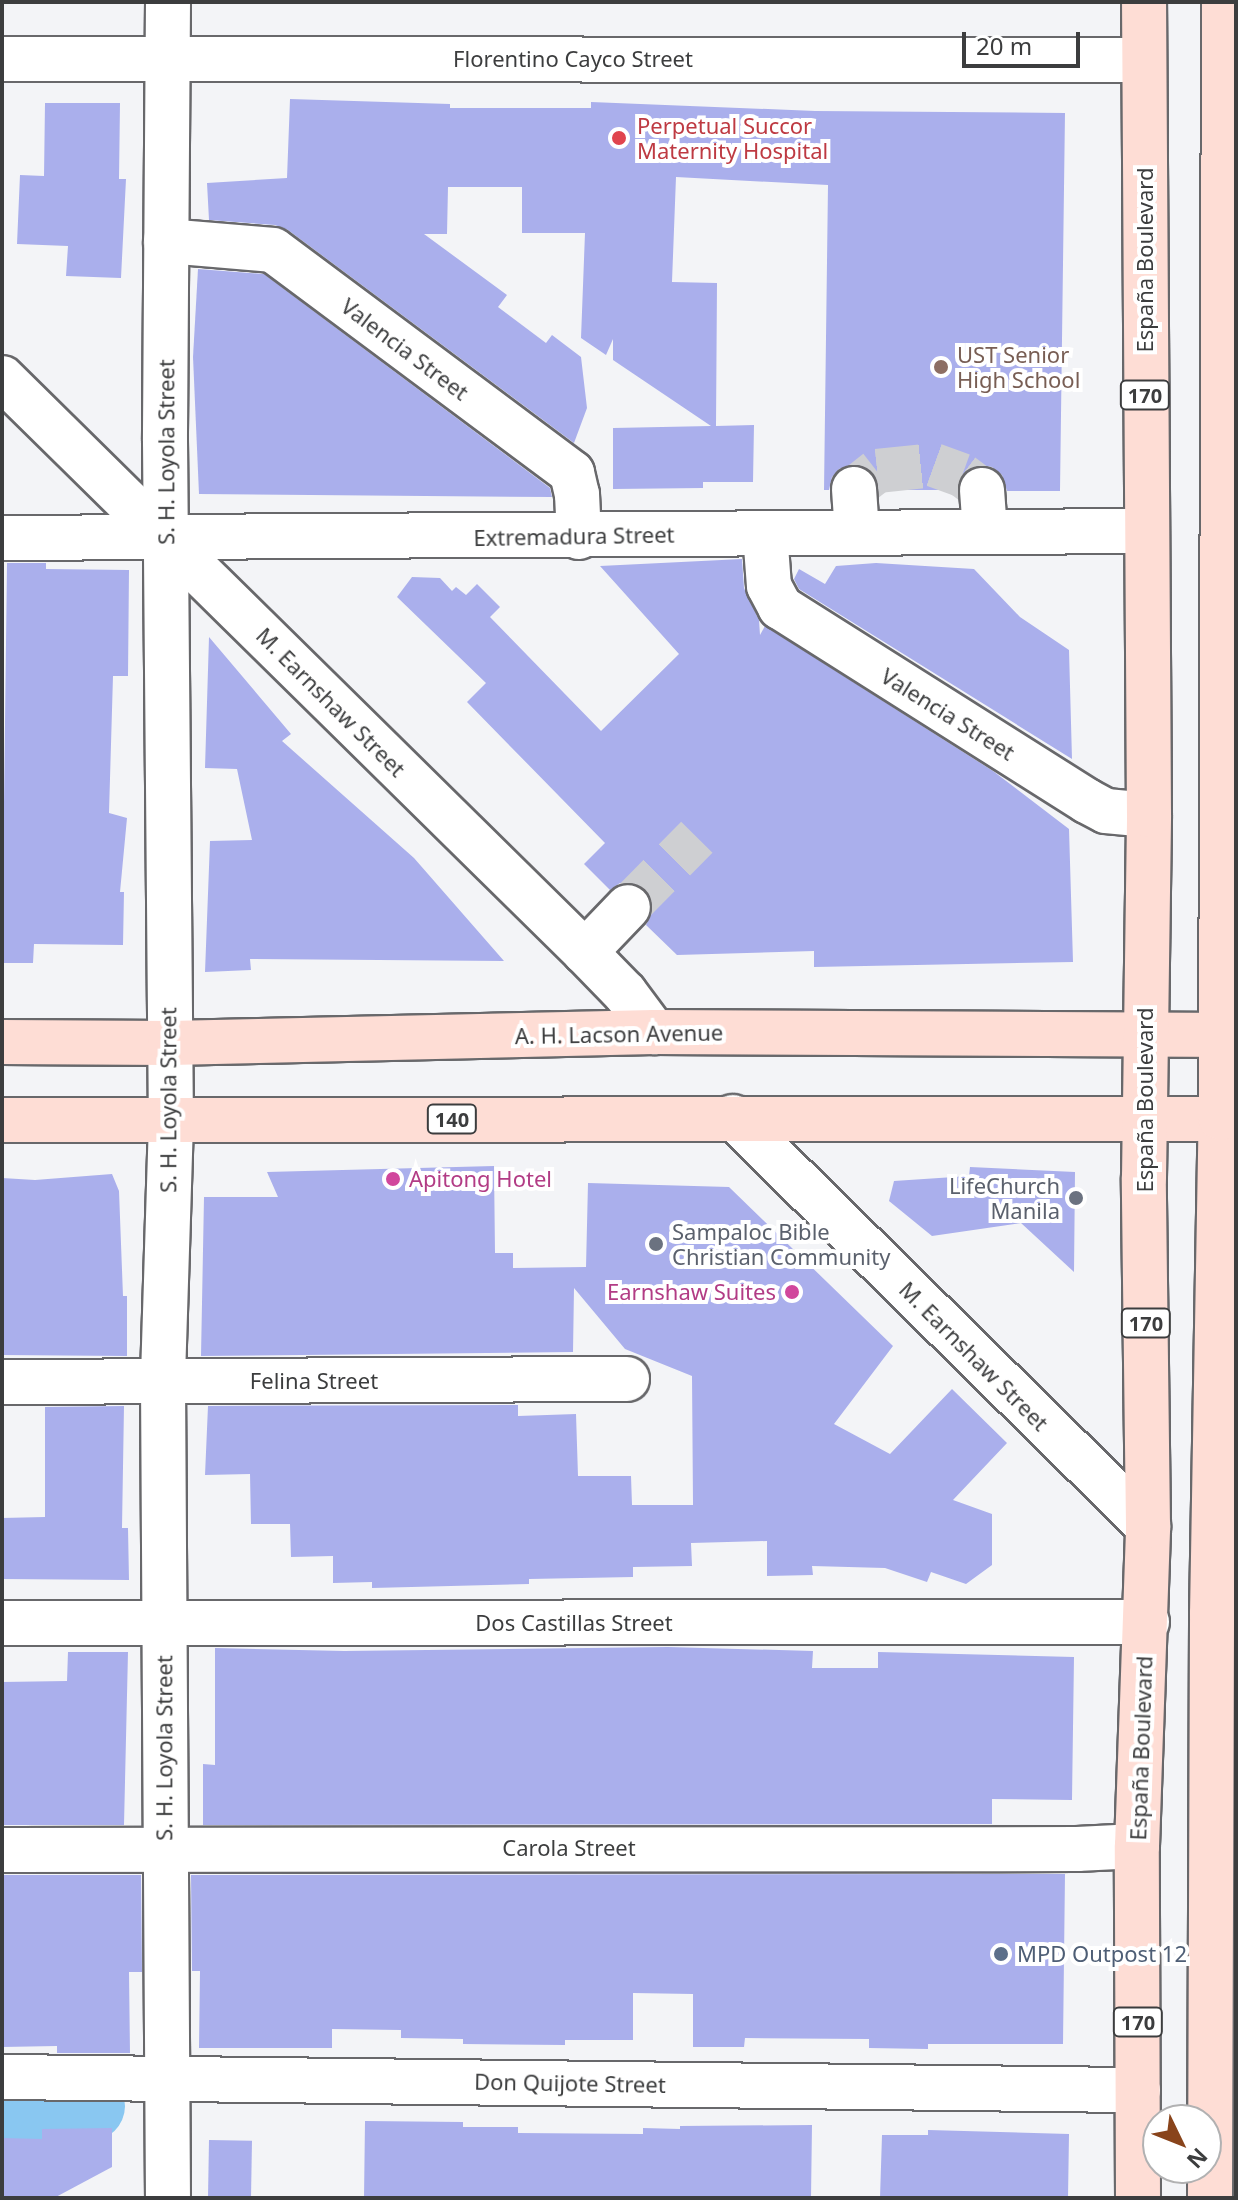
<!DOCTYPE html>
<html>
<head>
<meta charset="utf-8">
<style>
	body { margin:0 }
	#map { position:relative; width:1238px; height:2200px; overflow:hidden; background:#f3f4f7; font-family:"Noto Sans",sans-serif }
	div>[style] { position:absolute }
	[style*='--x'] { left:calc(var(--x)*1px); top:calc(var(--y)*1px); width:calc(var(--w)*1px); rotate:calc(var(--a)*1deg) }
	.river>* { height:70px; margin:-35px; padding:0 35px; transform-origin:35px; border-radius:35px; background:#89c7f1 }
	.building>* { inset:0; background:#aaafec; transform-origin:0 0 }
	.minor-tunnel>* { height:44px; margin-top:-22px; transform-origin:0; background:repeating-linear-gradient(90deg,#cecfd2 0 44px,transparent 0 66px) }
	.roads { filter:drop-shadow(2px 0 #68686b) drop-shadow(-2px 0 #68686b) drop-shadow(0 2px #68686b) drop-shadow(0 -2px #68686b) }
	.minor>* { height:44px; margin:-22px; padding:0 22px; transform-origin:22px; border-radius:22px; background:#fff }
	.major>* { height:44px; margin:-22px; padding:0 22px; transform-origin:22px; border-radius:22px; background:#feddd5 }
	.dots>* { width:22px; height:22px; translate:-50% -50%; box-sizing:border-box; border:4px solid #fff; border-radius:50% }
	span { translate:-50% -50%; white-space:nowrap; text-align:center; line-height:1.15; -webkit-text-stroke:8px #fff; paint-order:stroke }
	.shield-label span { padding:2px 6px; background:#fff; border:2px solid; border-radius:6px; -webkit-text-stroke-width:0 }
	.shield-label { font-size:20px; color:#3c3d3e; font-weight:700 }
	.street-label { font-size:22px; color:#3c3d3e }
	.health-label { font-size:22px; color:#be3a42 }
	.left { translate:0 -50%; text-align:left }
	.education-label { font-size:22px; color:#785e54 }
	.hotel-label { font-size:22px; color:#b23c85 }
	.right { translate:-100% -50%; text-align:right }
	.worship-label { font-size:22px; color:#5b616d }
	.service-label { font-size:22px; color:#4e5e75 }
	.frame { position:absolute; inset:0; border:4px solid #3c3d3e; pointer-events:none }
	.north { position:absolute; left:1142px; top:2104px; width:80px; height:80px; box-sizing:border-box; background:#fff; border:2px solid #b1b1b2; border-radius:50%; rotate:133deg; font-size:22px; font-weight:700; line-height:32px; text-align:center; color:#3c3d3e }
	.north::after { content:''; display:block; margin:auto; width:28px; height:36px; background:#89441b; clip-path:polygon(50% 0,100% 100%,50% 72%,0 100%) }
	.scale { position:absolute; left:962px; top:32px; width:118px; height:36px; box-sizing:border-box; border:4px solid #3c3d3e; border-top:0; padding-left:10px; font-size:24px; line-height:28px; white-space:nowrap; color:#3c3d3e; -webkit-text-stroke:6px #fff; paint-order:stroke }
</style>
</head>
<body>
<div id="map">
	<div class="river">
		<div style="--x:2;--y:2105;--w:88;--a:0.7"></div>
	</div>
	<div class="building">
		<div style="clip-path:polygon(290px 99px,450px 104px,450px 108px,591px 108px,591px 102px,815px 111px,1065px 113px,1060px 491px,1007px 491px,1002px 475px,992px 467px,981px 465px,967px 470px,960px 478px,957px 490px,879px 490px,874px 474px,866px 467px,853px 464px,839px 469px,832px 477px,829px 490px,824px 490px,828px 185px,676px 177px,672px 282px,717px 283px,716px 426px,754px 425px,753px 482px,703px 482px,703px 488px,613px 489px,613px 428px,711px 426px,613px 360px,613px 339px,606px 355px,581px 338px,585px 233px,522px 233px,522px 187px,448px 187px,447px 234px,424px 234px,507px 295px,498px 307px,546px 343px,552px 335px,581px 357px,587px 408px,574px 443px,288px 230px,275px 225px,209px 220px,207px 183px,287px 178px)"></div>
		<div style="clip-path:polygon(45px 103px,120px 103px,119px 179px,126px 179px,121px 278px,66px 276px,68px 246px,17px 244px,20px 175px,44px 176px)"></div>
		<div style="clip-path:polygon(198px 269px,264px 274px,550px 488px,552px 497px,199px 494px,193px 357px)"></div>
		<div style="clip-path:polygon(742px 559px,744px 588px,759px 620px,760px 635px,765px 626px,993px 771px,1069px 829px,1073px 962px,814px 967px,814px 951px,677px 955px,646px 925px,652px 912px,652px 901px,646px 890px,633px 883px,620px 883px,610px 890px,584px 864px,605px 843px,467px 702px,486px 683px,397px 597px,412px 577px,440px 578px,452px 591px,456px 587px,466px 595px,477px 584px,500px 607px,490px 617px,601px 731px,679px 654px,600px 566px)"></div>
		<div style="clip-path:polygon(7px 563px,46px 563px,46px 569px,129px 570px,128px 676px,113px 676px,109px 813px,127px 818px,120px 892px,124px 892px,123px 945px,34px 944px,33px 963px,2px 963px)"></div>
		<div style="clip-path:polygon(876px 563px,974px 569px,1020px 617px,1069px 650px,1072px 759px,799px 589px,794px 579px,799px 569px,825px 584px,836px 566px)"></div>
		<div style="clip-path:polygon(209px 637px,291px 734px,282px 741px,414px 858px,504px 961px,250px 959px,251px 970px,205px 972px,210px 841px,252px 840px,237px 769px,205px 768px)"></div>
		<div style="clip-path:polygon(494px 1166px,495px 1253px,513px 1253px,513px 1268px,586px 1267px,588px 1183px,729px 1187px,893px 1346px,834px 1424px,890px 1454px,952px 1389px,1007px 1443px,953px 1500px,992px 1514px,992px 1565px,966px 1584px,931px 1572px,927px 1582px,885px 1568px,812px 1566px,813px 1575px,767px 1576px,767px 1541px,691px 1543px,692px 1566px,633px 1567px,633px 1577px,529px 1579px,529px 1584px,372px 1588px,372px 1582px,333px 1583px,333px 1556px,291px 1557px,290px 1524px,251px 1524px,250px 1474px,205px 1475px,208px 1406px,518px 1405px,518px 1416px,576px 1414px,578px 1476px,631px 1476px,632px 1505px,693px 1505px,692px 1376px,625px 1349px,574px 1288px,573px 1352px,201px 1356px,204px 1197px,278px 1197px,267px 1172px)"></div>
		<div style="clip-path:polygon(970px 1167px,1075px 1172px,1074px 1272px,1021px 1223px,932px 1236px,889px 1201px,894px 1181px,969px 1176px)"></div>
		<div style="clip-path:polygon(112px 1174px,119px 1191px,123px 1296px,127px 1296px,127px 1356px,2px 1355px,2px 1178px,35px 1180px)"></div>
		<div style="clip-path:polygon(124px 1406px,122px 1528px,128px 1528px,129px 1580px,2px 1579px,2px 1518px,45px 1517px,45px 1407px)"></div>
		<div style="clip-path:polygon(668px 1647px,813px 1651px,812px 1668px,878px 1668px,878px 1652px,1074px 1657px,1072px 1800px,992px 1799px,992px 1824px,203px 1825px,203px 1764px,215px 1765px,215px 1648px,344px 1651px)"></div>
		<div style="clip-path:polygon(68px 1652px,128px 1652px,124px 1825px,2px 1825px,2px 1682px,67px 1681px)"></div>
		<div style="clip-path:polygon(1065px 1874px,1063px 2044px,928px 2044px,928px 2049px,869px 2048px,869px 2039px,745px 2038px,744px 2047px,693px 2047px,693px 1994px,633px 1993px,633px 2040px,565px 2040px,565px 2045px,463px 2044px,463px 2039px,401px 2038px,401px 2030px,332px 2029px,332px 2048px,199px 2048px,200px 1971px,192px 1971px,191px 1875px)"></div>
		<div style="clip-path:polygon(2px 1875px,141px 1875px,142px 1972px,129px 1972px,130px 2053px,57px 2053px,57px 2046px,2px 2047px)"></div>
		<div style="clip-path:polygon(365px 2121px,463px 2122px,463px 2127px,518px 2127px,518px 2133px,643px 2134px,643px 2128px,680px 2129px,680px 2126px,812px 2125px,811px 2198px,364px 2198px)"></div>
		<div style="clip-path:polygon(112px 2128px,112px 2167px,54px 2198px,2px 2198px,2px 2138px,42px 2139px,42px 2129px)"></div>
		<div style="clip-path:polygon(928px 2130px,1069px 2134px,1068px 2198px,880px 2198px,882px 2135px,928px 2135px)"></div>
		<div style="left:209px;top:2140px;width:43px;height:58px;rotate:1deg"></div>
	</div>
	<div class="minor-tunnel">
		<div style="--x:854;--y:489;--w:29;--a:-38"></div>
		<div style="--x:877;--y:471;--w:57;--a:-6"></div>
		<div style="--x:934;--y:465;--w:30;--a:20"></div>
		<div style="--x:962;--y:475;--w:25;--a:37"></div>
		<div style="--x:628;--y:907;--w:98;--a:-45.4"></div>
	</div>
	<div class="roads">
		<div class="minor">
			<div style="--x:168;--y:2;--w:439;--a:90.4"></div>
			<div style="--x:165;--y:441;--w:681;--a:89.5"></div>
			<div style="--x:171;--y:1122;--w:260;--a:91.8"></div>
			<div style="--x:163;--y:1382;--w:816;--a:89.65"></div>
			<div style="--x:2;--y:59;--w:1142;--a:0.05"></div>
			<div style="--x:166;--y:241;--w:107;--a:4.8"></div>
			<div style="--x:273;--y:250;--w:373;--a:36.7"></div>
			<div style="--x:572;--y:473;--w:22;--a:77"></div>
			<div style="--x:577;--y:494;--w:43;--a:87.3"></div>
			<div style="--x:2;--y:378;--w:818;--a:44.55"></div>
			<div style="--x:585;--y:952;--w:57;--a:45.7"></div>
			<div style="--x:625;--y:993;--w:49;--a:53.4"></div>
			<div style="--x:854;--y:489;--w:44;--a:86.1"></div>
			<div style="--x:982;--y:490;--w:42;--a:85.9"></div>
			<div style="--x:765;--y:533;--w:53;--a:85.7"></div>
			<div style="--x:769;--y:586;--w:24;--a:62"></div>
			<div style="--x:780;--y:607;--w:363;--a:32.3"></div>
			<div style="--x:1087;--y:801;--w:21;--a:28"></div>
			<div style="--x:1106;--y:811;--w:43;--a:5.3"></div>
			<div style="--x:2;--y:538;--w:1144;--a:-0.35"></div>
			<div style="--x:585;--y:952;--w:62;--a:-46.3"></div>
			<div style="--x:733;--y:1117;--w:583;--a:44.58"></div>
			<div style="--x:2;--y:1382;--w:625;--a:-0.28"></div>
			<div style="--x:2;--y:1623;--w:1145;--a:-0.05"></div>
			<div style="--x:2;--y:1850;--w:1075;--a:-0.05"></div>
			<div style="--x:1077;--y:1849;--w:60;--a:-2.9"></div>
			<div style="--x:2;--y:2077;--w:1136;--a:0.66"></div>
		</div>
		<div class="major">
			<div style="--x:2;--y:1042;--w:168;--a:0.3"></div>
			<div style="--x:170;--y:1043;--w:484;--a:-1.3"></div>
			<div style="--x:654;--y:1032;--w:582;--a:0.3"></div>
			<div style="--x:2;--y:1120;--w:1234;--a:-0.05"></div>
			<div style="--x:1138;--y:2198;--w:352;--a:-90.2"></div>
			<div style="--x:1137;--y:1846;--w:320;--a:-88"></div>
			<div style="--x:1148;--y:1526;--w:348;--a:-90.7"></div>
			<div style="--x:1144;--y:1178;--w:363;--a:-89.2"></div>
			<div style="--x:1149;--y:815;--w:813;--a:-90.35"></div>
			<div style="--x:1210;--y:2198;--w:584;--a:-89.8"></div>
			<div style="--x:1212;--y:1614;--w:496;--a:-89"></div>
			<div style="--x:1221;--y:1118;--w:1116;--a:-89.85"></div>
		</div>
	</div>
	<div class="dots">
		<div style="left:619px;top:138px;background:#e0444e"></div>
		<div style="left:941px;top:367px;background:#8d6e63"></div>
		<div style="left:393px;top:1179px;background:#d1479c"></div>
		<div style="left:1076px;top:1198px;background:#6b7280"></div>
		<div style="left:656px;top:1244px;background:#6b7280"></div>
		<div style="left:792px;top:1292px;background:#d1479c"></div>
		<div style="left:1001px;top:1954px;background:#5c6f8a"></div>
	</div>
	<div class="shield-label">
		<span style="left:1145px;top:395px">170</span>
		<span style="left:452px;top:1119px">140</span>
		<span style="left:1146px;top:1323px">170</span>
		<span style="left:1138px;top:2022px">170</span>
	</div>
	<div class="street-label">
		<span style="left:573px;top:59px">Florentino Cayco Street</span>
		<span style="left:1145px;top:260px;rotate:-90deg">España Boulevard</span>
		<span style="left:405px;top:349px;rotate:37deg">Valencia Street</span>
		<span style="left:166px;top:452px;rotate:-90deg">S. H. Loyola Street</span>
		<span style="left:574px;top:536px;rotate:-1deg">Extremadura Street</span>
		<span style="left:331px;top:702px;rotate:45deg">M. Earnshaw Street</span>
		<span style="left:948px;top:714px;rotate:32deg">Valencia Street</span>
		<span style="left:619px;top:1034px;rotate:-1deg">A. H. Lacson Avenue</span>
		<span style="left:168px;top:1100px;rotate:-90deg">S. H. Loyola Street</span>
		<span style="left:1145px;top:1100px;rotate:-90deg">España Boulevard</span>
		<span style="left:974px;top:1356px;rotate:45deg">M. Earnshaw Street</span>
		<span style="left:314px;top:1381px">Felina Street</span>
		<span style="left:574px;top:1623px">Dos Castillas Street</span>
		<span style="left:164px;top:1748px;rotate:-90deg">S. H. Loyola Street</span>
		<span style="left:1141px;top:1748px;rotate:-88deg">España Boulevard</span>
		<span style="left:569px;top:1848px">Carola Street</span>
		<span style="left:570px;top:2083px;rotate:1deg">Don Quijote Street</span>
	</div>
	<div class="health-label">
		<span class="left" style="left:637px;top:138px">Perpetual Succor<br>Maternity Hospital</span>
	</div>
	<div class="education-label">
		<span class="left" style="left:957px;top:367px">UST Senior<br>High School</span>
	</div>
	<div class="hotel-label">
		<span class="left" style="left:409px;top:1179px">Apitong Hotel</span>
		<span class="right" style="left:776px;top:1292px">Earnshaw Suites</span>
	</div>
	<div class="worship-label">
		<span class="right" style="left:1060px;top:1198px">LifeChurch<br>Manila</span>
		<span class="left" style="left:672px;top:1244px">Sampaloc Bible<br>Christian Community</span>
	</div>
	<div class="service-label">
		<span class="left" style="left:1017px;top:1954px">MPD Outpost 12</span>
	</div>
	<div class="frame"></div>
	<div class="north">N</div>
	<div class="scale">20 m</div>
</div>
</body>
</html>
